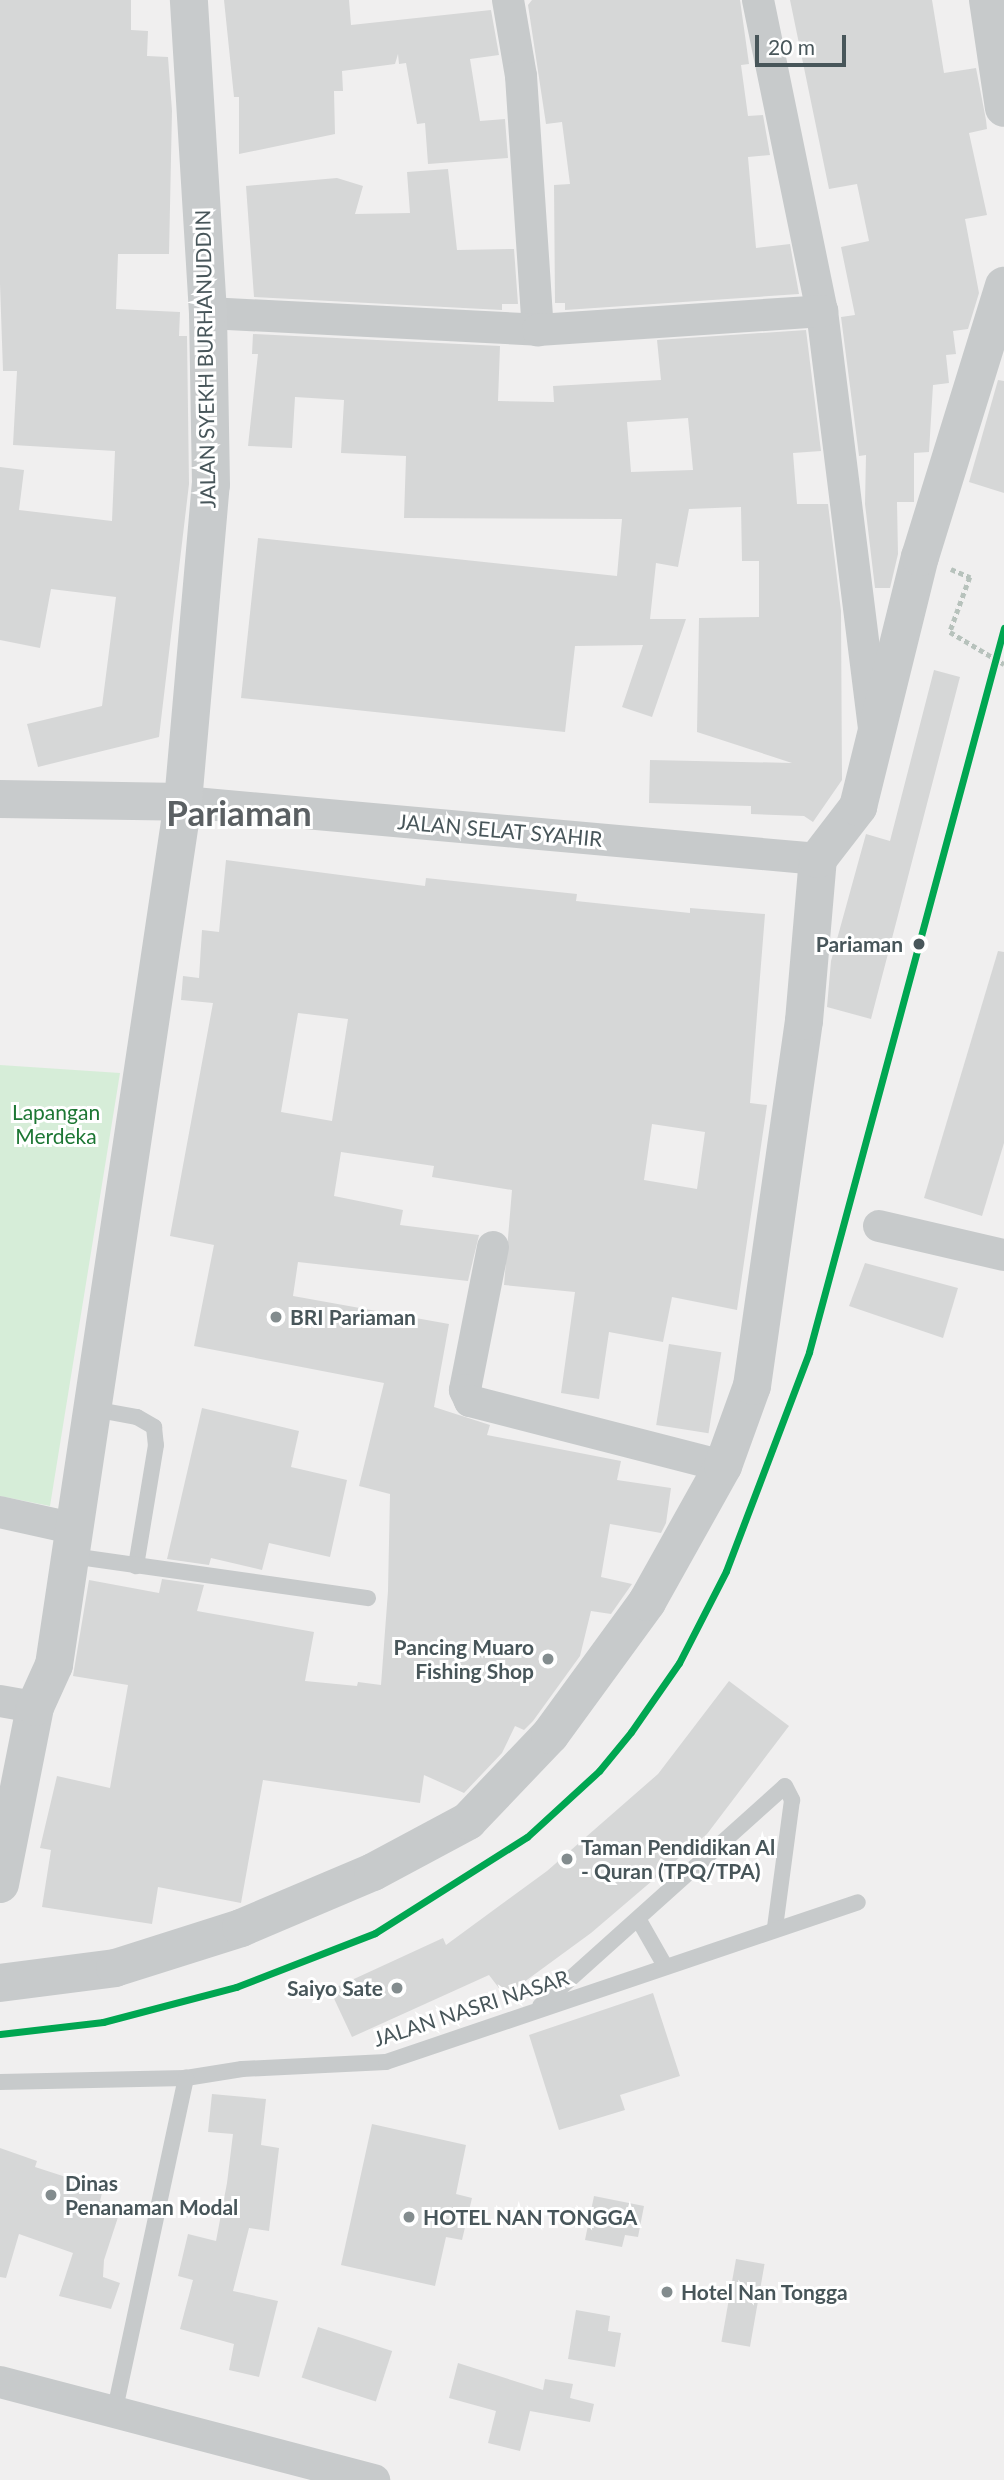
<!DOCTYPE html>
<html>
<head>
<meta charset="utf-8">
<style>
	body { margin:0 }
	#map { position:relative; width:1004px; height:2480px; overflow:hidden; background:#f0efef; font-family:Lato,sans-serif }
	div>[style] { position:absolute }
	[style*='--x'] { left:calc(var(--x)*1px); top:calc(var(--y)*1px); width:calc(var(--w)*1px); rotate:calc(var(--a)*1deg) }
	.green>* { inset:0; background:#d6edd8 }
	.building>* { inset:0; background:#d6d7d7; transform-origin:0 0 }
	.path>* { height:4.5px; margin-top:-2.25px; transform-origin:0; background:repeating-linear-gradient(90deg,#b7c2bc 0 5px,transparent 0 8.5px) }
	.service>* { height:16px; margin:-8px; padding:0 8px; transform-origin:8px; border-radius:8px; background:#c7cacb }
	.minor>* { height:32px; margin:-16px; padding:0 16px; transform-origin:16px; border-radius:16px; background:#c7cacb }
	.tertiary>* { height:38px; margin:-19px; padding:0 19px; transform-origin:19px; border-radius:19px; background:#c7cacb }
	.secondary>* { height:38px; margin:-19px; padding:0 19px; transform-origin:19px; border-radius:19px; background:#c8cbcc }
	.rail-1>* { height:7px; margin:-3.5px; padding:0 3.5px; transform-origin:3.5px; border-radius:3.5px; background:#00a651 }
	.dots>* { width:19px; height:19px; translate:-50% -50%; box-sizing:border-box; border:4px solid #fff; border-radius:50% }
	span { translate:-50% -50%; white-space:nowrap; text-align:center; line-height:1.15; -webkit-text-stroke:6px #fff; paint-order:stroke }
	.street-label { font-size:21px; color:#48565a }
	.stop-label { font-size:21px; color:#48565a; font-weight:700 }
	.right { translate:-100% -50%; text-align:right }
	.park-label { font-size:21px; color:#1d7734 }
	.poi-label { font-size:21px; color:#48565a; font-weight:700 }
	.left { translate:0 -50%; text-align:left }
	.town-label { font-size:35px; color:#5b6063; font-weight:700 }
	.scale { position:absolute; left:755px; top:35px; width:91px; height:32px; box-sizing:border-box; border:4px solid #48565a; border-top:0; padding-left:9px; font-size:21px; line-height:24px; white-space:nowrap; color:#48565a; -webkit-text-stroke:5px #fff; paint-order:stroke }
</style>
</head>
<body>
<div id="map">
	<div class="green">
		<div style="clip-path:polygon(0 1065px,120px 1073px,50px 1506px,0 1496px)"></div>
	</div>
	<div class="building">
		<div style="clip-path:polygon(0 0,131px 0,131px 30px,148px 31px,147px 56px,168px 57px,172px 111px,169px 254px,118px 254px,116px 309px,180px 312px,179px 336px,187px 336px,189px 484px,159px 737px,38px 767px,27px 724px,102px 706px,116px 597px,51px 589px,40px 648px,0 640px,0 467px,24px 470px,19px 510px,112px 521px,115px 451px,13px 445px,17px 371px,3px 371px,0 284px)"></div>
		<div style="clip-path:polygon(224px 0,349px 0,351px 25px,491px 10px,499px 55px,470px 59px,480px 121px,505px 119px,508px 158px,428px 164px,425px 123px,417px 124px,406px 63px,399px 64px,398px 54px,395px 64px,342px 71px,343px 91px,334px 91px,335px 134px,239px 154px,239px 97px,234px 97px)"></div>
		<div style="clip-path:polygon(532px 0,740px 0,749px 64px,741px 65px,748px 116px,763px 115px,770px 155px,748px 157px,756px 248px,790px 244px,799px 294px,565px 310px,565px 303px,555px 303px,554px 185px,570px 184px,562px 122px,546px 124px,528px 5px)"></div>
		<div style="clip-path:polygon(790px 0,932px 0,944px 73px,976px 68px,986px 120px,987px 129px,969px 133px,987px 215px,965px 219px,979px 293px,968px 329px,953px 331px,956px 354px,946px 355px,949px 383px,933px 385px,929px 452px,914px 453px,914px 502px,897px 502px,898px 554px,890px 588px,875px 588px,865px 504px,866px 455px,859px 456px,858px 448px,841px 317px,855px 315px,841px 247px,869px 241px,857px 184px,829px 189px)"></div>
		<div style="clip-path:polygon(448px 169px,457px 250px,514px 249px,518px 304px,502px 304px,502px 310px,254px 297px,246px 186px,337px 178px,363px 186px,355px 214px,410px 213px,407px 172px)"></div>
		<div style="clip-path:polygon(evenodd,806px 330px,821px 451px,793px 453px,797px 504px,828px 504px,841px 611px,842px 780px,813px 822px,804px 816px,751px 814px,751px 806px,649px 803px,650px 760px,792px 763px,697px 732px,699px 618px,759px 617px,759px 561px,742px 561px,741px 507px,689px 509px,678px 567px,656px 563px,650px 619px,686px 619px,652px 717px,622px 707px,643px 645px,575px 646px,565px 732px,241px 698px,258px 538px,617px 576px,622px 519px,404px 518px,406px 456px,341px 453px,344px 400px,295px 397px,292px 448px,248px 446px,258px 354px,252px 354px,253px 334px,500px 346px,498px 401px,554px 402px,553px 386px,661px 380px,657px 340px,806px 330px,688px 418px,693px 470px,631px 472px,627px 422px,688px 418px)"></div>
		<div style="clip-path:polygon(998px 380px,1004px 381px,1004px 493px,969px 482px)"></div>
		<div style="clip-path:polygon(934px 670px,960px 677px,871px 1019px,827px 1007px,831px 961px,866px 834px,890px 841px)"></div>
		<div style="clip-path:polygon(evenodd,226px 860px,425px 886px,426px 878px,577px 894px,576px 901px,690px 913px,690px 908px,765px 914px,750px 1103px,767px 1105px,737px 1310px,672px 1297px,663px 1342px,609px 1332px,599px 1399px,561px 1393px,575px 1292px,504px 1285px,512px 1190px,432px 1177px,434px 1166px,341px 1152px,334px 1196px,403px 1210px,400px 1225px,479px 1235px,468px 1281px,298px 1262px,293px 1296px,449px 1324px,434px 1407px,490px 1425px,487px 1435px,621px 1461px,617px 1480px,671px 1488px,666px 1523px,661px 1533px,610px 1524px,601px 1577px,632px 1584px,611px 1614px,591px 1611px,580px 1656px,533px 1721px,524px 1730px,515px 1726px,502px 1753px,464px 1793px,424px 1775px,420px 1803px,263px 1780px,241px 1903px,158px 1887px,152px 1924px,42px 1907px,51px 1850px,40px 1848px,57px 1776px,110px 1788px,128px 1685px,73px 1676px,89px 1580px,159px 1593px,162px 1579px,204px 1585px,197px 1611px,314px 1632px,305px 1681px,357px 1686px,358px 1682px,381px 1685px,388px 1591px,390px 1494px,359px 1486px,384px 1383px,194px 1346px,214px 1245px,170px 1236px,213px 1003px,181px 1000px,183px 976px,199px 978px,202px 930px,219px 932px,226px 860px,298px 1013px,348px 1019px,332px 1121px,281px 1112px,298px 1013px,226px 860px,652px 1124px,705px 1132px,697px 1189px,644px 1180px,652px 1124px)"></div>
		<div style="clip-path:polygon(998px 951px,1004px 952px,1004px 1143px,982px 1216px,924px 1198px)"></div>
		<div style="clip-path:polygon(865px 1263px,958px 1288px,943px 1338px,849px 1306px)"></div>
		<div style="left:669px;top:1344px;width:53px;height:82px;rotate:9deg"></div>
		<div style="clip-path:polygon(202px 1408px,299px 1431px,291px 1467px,347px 1480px,330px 1557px,269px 1543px,262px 1570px,211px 1558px,209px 1565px,167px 1559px)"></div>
		<div style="clip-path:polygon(729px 1681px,789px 1726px,707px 1834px,591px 1933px,505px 1996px,489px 1975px,352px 2037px,330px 1990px,443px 1938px,446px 1945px,547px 1871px,658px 1774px)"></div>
		<div style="clip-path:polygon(653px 1993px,680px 2076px,620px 2095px,625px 2110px,559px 2130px,529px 2035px)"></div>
		<div style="clip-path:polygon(212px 2094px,266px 2099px,261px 2145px,279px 2148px,269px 2231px,249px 2228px,233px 2291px,278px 2301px,259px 2377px,229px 2370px,234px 2344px,180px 2329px,193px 2280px,178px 2276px,188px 2234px,216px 2241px,227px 2183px,233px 2134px,208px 2132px)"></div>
		<div style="clip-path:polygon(372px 2124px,466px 2145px,456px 2194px,472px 2198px,462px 2240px,446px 2237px,435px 2286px,341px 2265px)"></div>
		<div style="clip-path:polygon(0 2148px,37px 2161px,35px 2167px,103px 2189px,100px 2201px,121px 2208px,104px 2260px,103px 2277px,120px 2283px,111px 2309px,59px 2296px,73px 2253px,19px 2234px,6px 2278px,0 2277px)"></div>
		<div style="clip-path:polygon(594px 2196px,644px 2206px,638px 2237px,625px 2235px,622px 2247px,585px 2240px)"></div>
		<div style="left:736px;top:2259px;width:29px;height:84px;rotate:10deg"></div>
		<div style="clip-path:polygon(576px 2310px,610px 2316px,608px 2331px,621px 2333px,615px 2367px,568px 2359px)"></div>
		<div style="left:318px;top:2327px;width:78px;height:53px;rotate:18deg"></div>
		<div style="clip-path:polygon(458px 2363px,543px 2390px,545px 2379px,573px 2384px,570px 2398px,594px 2404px,590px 2422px,530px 2411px,520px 2451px,488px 2443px,496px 2411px,449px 2398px)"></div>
	</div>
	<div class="path">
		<div style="--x:951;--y:569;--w:21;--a:23"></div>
		<div style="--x:970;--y:577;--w:59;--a:110"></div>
		<div style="--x:950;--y:632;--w:63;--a:30.7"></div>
	</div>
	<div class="service">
		<div style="--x:93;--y:1409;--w:45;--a:10.3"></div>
		<div style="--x:137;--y:1417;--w:20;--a:30"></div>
		<div style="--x:154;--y:1427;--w:18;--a:84"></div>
		<div style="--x:156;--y:1445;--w:123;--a:99.4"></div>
		<div style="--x:72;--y:1556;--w:299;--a:8.1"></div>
		<div style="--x:640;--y:1922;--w:48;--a:60.3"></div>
		<div style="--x:540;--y:2006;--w:329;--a:-41.9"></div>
		<div style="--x:785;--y:1786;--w:16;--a:63"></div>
		<div style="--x:792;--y:1800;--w:129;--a:97.6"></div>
		<div style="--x:0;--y:2082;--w:186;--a:-1.2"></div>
		<div style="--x:186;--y:2078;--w:57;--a:-9.1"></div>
		<div style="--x:242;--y:2069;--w:144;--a:-2.8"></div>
		<div style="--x:386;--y:2062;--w:498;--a:-18.7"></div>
		<div style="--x:115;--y:2409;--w:339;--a:-77.9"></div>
	</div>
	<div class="minor">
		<div style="--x:508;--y:0;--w:77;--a:80.3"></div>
		<div style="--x:521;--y:76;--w:255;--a:86.2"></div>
		<div style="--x:758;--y:0;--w:318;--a:78.4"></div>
		<div style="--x:822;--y:311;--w:420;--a:82.9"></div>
		<div style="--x:208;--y:313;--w:330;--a:2.9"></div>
		<div style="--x:538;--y:330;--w:285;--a:-3.8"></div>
		<div style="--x:183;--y:802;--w:638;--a:5.13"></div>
		<div style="--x:879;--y:1226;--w:128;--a:13.1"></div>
		<div style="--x:493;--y:1247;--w:146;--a:101.1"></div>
		<div style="--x:465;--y:1390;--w:12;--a:66"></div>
		<div style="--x:470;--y:1401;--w:261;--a:14.4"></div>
		<div style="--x:0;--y:1512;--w:74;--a:12.5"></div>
		<div style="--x:0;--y:1701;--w:36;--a:10"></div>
		<div style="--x:0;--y:2382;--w:387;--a:14.7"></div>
	</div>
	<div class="tertiary">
		<div style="--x:988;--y:0;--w:109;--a:81.6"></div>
		<div style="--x:0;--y:1884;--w:180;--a:-78.8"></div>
		<div style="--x:35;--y:1707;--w:46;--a:-65.7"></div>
		<div style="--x:54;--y:1665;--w:873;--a:-81.5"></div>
		<div style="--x:0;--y:1983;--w:116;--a:-7.4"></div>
		<div style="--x:115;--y:1968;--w:132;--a:-17.6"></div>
		<div style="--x:241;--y:1928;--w:143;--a:-23"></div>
		<div style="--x:373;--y:1872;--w:108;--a:-28.2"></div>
		<div style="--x:468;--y:1821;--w:119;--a:-46.4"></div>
		<div style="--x:550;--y:1735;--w:165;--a:-53.9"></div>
		<div style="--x:647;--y:1602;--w:156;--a:-60.8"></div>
		<div style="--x:723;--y:1466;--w:85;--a:-70.1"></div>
		<div style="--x:752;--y:1386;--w:369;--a:-81.9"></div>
		<div style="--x:804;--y:1021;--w:163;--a:-85.1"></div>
		<div style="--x:818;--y:859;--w:66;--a:-52.4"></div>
		<div style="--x:858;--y:807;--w:258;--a:-76.1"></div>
		<div style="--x:920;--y:557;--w:284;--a:-72.8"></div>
	</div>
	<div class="secondary">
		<div style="--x:0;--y:799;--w:183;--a:0.9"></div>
		<div style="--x:183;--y:802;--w:318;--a:-85"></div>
		<div style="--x:211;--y:485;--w:172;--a:-91"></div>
		<div style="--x:208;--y:313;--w:314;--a:-93.5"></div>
	</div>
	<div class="rail-1">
		<div style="--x:0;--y:2034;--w:104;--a:-6.6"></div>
		<div style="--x:103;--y:2022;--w:138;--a:-14.7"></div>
		<div style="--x:236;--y:1987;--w:149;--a:-21.2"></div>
		<div style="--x:375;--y:1933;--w:180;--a:-32.3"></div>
		<div style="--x:527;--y:1837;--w:98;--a:-42.5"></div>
		<div style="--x:599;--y:1771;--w:50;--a:-50.6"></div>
		<div style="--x:631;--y:1732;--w:84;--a:-55.2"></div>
		<div style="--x:679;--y:1663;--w:103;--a:-62.9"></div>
		<div style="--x:726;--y:1571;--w:234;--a:-69.2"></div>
		<div style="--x:809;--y:1352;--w:750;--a:-74.93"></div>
	</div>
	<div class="dots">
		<div style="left:919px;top:944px;background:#48565a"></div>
		<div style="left:276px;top:1317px;background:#838c8e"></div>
		<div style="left:548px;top:1659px;background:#838c8e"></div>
		<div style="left:567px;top:1859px;background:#838c8e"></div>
		<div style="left:397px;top:1988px;background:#838c8e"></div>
		<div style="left:51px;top:2195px;background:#838c8e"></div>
		<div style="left:409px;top:2217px;background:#838c8e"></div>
		<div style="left:667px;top:2292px;background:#838c8e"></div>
	</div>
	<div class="street-label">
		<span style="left:205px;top:359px;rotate:-91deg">JALAN SYEKH BURHANUDDIN</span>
		<span style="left:500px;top:830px;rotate:5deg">JALAN SELAT SYAHIR</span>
		<span style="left:471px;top:2008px;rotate:-18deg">JALAN NASRI NASAR</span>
	</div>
	<div class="stop-label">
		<span class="right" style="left:903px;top:944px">Pariaman</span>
	</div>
	<div class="park-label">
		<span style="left:56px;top:1124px">Lapangan<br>Merdeka</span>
	</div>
	<div class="poi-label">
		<span class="left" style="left:290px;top:1317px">BRI Pariaman</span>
		<span class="right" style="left:534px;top:1659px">Pancing Muaro<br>Fishing Shop</span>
		<span class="left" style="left:581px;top:1859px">Taman Pendidikan Al<br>- Quran (TPQ/TPA)</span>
		<span class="right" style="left:383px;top:1988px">Saiyo Sate</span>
		<span class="left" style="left:65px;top:2195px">Dinas<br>Penanaman Modal</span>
		<span class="left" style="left:423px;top:2217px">HOTEL NAN TONGGA</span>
		<span class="left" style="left:681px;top:2292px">Hotel Nan Tongga</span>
	</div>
	<div class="town-label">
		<span style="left:239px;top:812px">Pariaman</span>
	</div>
	<div class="scale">20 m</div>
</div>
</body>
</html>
